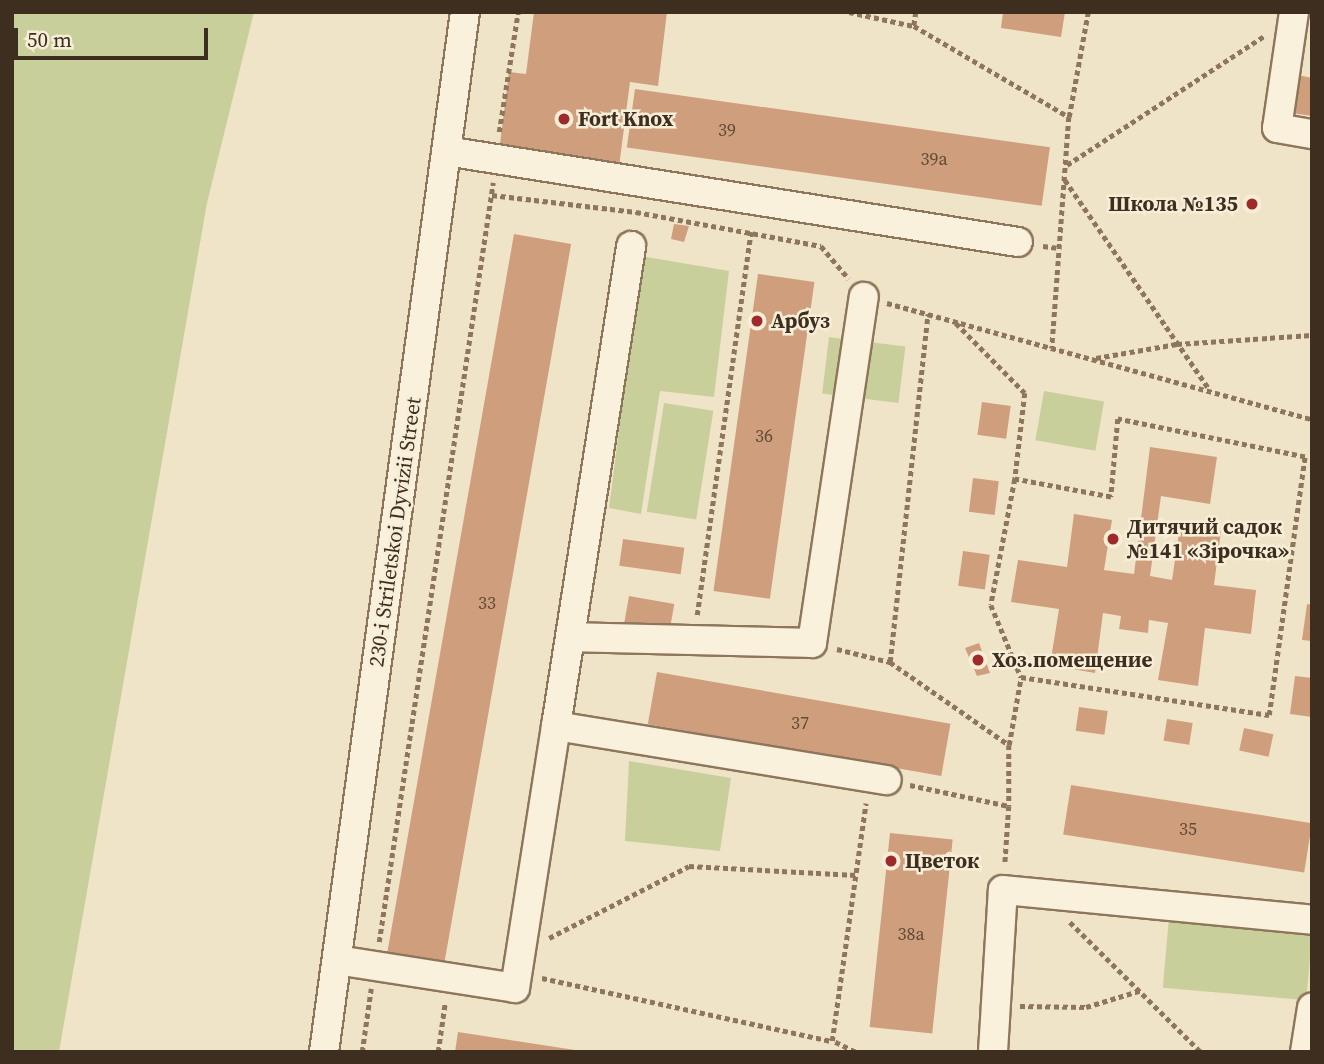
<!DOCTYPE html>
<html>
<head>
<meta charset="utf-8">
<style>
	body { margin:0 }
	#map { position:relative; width:1324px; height:1064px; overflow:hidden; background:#f0e4c8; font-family:"Source Serif 4",serif }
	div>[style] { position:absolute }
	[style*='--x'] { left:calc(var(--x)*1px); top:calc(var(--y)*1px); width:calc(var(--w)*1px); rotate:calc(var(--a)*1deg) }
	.green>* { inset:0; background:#c9cf9b; transform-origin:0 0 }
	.building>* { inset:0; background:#cf9f7d; transform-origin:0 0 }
	.path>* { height:4.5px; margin-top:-2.25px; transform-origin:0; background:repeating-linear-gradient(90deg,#8d765c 0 5px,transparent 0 8.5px) }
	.roads { filter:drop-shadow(2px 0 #8d765c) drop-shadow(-2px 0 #8d765c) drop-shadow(0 2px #8d765c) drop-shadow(0 -2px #8d765c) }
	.minor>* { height:28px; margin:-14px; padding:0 14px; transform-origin:14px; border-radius:14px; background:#faf1dc }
	.dots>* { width:19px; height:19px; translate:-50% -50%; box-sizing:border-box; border:4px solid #f7eed8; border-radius:50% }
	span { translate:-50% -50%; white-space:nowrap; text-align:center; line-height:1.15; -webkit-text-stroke:5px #f7eed8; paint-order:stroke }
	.number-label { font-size:18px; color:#624a37 }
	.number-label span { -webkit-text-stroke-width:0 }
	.poi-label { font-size:21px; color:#3d2e20; font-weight:700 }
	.left { translate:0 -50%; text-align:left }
	.right { translate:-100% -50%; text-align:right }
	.street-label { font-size:21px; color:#3d2e20 }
	.frame { position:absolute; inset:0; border:14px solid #3d2e20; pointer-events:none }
	.scale { position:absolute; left:14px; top:28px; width:194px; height:32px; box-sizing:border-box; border:4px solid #3d2e20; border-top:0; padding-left:9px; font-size:21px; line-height:24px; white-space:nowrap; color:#3d2e20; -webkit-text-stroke:5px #f7eed8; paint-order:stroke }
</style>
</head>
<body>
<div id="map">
	<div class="green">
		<div style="clip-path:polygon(12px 12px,254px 12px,207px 203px,59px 1052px,12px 1052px)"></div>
		<div style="clip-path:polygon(641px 256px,729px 271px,714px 397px,660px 391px,641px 514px,609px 508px)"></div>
		<div style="left:829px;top:337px;width:77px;height:57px;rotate:7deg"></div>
		<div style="left:1044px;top:391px;width:61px;height:50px;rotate:10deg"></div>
		<div style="left:664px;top:403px;width:50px;height:110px;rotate:9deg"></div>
		<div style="clip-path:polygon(629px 761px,731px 778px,720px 851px,625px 841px)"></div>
		<div style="left:1169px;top:917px;width:144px;height:71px;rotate:5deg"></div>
	</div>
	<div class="building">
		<div style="clip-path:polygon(534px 12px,667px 12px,658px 86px,630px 82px,619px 167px,499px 152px,509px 72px,526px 74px)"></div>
		<div style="clip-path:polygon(1003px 12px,1065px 12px,1061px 37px,1001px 28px)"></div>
		<div style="clip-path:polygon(1298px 75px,1312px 78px,1312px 116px,1292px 113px)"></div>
		<div style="left:635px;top:89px;width:419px;height:59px;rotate:8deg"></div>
		<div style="clip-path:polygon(674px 224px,689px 226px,684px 242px,671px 239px)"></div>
		<div style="left:514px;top:234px;width:58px;height:738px;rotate:10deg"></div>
		<div style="left:758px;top:274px;width:57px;height:320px;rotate:8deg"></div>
		<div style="left:982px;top:402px;width:29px;height:33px;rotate:8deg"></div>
		<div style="clip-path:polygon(1150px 447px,1217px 457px,1210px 504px,1161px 496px,1150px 576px,1172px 580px,1180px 526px,1221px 531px,1214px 585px,1256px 590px,1251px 634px,1205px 628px,1198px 686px,1158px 680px,1168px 623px,1149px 620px,1148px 633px,1119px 629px,1121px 616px,1103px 613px,1095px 673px,1050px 665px,1059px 609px,1011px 602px,1018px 560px,1067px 567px,1074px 514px,1112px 520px,1104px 570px,1134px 574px)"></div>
		<div style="left:973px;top:478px;width:26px;height:34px;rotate:7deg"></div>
		<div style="left:623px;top:539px;width:62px;height:27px;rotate:8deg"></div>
		<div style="left:963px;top:551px;width:27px;height:35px;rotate:8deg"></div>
		<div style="left:629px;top:596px;width:46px;height:29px;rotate:10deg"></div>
		<div style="clip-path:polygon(1307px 604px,1312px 605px,1312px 641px,1302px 640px)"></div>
		<div style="clip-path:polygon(979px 643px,990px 673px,977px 676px,965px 648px)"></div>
		<div style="left:657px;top:672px;width:298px;height:53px;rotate:10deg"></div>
		<div style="clip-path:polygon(1295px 676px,1312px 678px,1312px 717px,1290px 714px)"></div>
		<div style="left:1079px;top:707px;width:29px;height:24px;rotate:8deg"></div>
		<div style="left:1167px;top:719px;width:26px;height:22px;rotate:9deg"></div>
		<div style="left:1244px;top:728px;width:30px;height:23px;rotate:12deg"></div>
		<div style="left:1071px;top:785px;width:244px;height:50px;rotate:9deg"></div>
		<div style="left:890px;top:833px;width:63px;height:195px;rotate:6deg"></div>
		<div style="clip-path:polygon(458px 1032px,575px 1050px,575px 1052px,455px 1052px)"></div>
	</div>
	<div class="path">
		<div style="--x:849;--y:12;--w:66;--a:12.2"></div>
		<div style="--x:916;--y:12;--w:14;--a:98"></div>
		<div style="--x:914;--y:26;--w:180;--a:30.4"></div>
		<div style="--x:1069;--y:117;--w:232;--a:94.2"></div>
		<div style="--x:1069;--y:117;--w:107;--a:-79.7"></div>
		<div style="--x:499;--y:132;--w:121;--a:-81"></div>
		<div style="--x:1067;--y:165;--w:235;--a:-33.2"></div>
		<div style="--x:1065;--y:180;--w:254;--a:55.4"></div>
		<div style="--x:492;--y:195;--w:145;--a:6.7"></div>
		<div style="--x:636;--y:212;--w:188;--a:10.4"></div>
		<div style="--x:821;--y:246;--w:43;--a:49.7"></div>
		<div style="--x:1043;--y:246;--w:16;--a:7"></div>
		<div style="--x:887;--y:303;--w:441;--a:15.3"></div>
		<div style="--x:956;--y:323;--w:98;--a:45.4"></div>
		<div style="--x:1025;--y:393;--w:87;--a:96.6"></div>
		<div style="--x:1096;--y:358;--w:82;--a:-9.8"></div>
		<div style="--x:1177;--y:344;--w:135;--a:-3.8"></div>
		<div style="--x:697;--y:615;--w:387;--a:-82"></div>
		<div style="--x:837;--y:649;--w:55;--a:13.8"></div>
		<div style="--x:890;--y:662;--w:145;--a:34.9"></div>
		<div style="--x:1009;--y:745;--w:61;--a:90"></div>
		<div style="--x:890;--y:662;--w:350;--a:-83.8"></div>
		<div style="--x:1009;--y:745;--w:69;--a:-80"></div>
		<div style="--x:1021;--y:677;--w:251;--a:8.7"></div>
		<div style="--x:1269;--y:715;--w:260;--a:-82.1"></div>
		<div style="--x:1305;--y:457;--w:191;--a:-168.5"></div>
		<div style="--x:1118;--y:419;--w:78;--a:95.1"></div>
		<div style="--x:1111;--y:497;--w:98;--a:-169.4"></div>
		<div style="--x:1015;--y:479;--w:128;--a:100.8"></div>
		<div style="--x:991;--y:605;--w:78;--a:67.4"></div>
		<div style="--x:910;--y:785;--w:101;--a:12"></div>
		<div style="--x:1009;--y:806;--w:58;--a:93.9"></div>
		<div style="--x:1070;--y:922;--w:185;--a:44.8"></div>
		<div style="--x:549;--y:938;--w:157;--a:-27.2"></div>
		<div style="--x:689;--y:866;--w:167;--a:3.1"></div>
		<div style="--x:379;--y:942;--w:768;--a:-81.46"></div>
		<div style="--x:542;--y:978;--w:297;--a:12.3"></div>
		<div style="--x:1020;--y:1006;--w:66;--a:0.9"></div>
		<div style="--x:1086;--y:1007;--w:59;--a:-16.9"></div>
		<div style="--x:362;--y:1052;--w:64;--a:-81.9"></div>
		<div style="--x:438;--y:1052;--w:49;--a:-81.9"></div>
		<div style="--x:855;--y:1052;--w:25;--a:-154"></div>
		<div style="--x:832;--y:1041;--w:240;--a:-81.9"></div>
	</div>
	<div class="roads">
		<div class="minor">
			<div style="--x:1294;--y:12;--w:117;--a:98.3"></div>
			<div style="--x:1277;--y:128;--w:36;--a:10"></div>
			<div style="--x:446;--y:151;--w:579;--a:9.04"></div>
			<div style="--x:570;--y:637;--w:242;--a:1.4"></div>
			<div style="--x:812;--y:643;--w:350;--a:-81.5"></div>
			<div style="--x:556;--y:726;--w:486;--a:-81.1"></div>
			<div style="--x:337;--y:960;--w:180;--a:8.9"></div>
			<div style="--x:515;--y:988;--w:265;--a:-81.1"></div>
			<div style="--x:556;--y:726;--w:335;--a:9.3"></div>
			<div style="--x:324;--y:1052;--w:1050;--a:-82.28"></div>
			<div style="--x:993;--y:1052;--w:162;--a:-86.5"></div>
			<div style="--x:1003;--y:890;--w:310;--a:5.5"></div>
			<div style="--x:1305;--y:1052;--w:45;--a:-81"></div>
		</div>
	</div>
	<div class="dots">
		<div style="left:564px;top:119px;background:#9e2a2b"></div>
		<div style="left:1252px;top:204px;background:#9e2a2b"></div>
		<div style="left:757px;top:321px;background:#9e2a2b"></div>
		<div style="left:1113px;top:539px;background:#9e2a2b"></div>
		<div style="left:978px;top:660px;background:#9e2a2b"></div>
		<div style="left:891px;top:861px;background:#9e2a2b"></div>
	</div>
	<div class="number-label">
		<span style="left:727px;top:130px">39</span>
		<span style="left:934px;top:159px">39а</span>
		<span style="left:764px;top:436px">36</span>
		<span style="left:487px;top:603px">33</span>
		<span style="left:800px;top:723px">37</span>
		<span style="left:1188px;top:829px">35</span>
		<span style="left:911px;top:934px">38а</span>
	</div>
	<div class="poi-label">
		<span class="left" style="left:578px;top:119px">Fort Knox</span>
		<span class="right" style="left:1238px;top:204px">Школа №135</span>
		<span class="left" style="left:771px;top:321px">Арбуз</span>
		<span class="left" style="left:1127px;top:539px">Дитячий садок<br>№141 «Зiрочка»</span>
		<span class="left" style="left:992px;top:660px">Хоз.помещение</span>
		<span class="left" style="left:905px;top:861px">Цветок</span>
	</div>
	<div class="street-label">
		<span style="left:395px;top:532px;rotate:-82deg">230-i Striletskoi Dyvizii Street</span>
	</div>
	<div class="frame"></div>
	<div class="scale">50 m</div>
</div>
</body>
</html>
